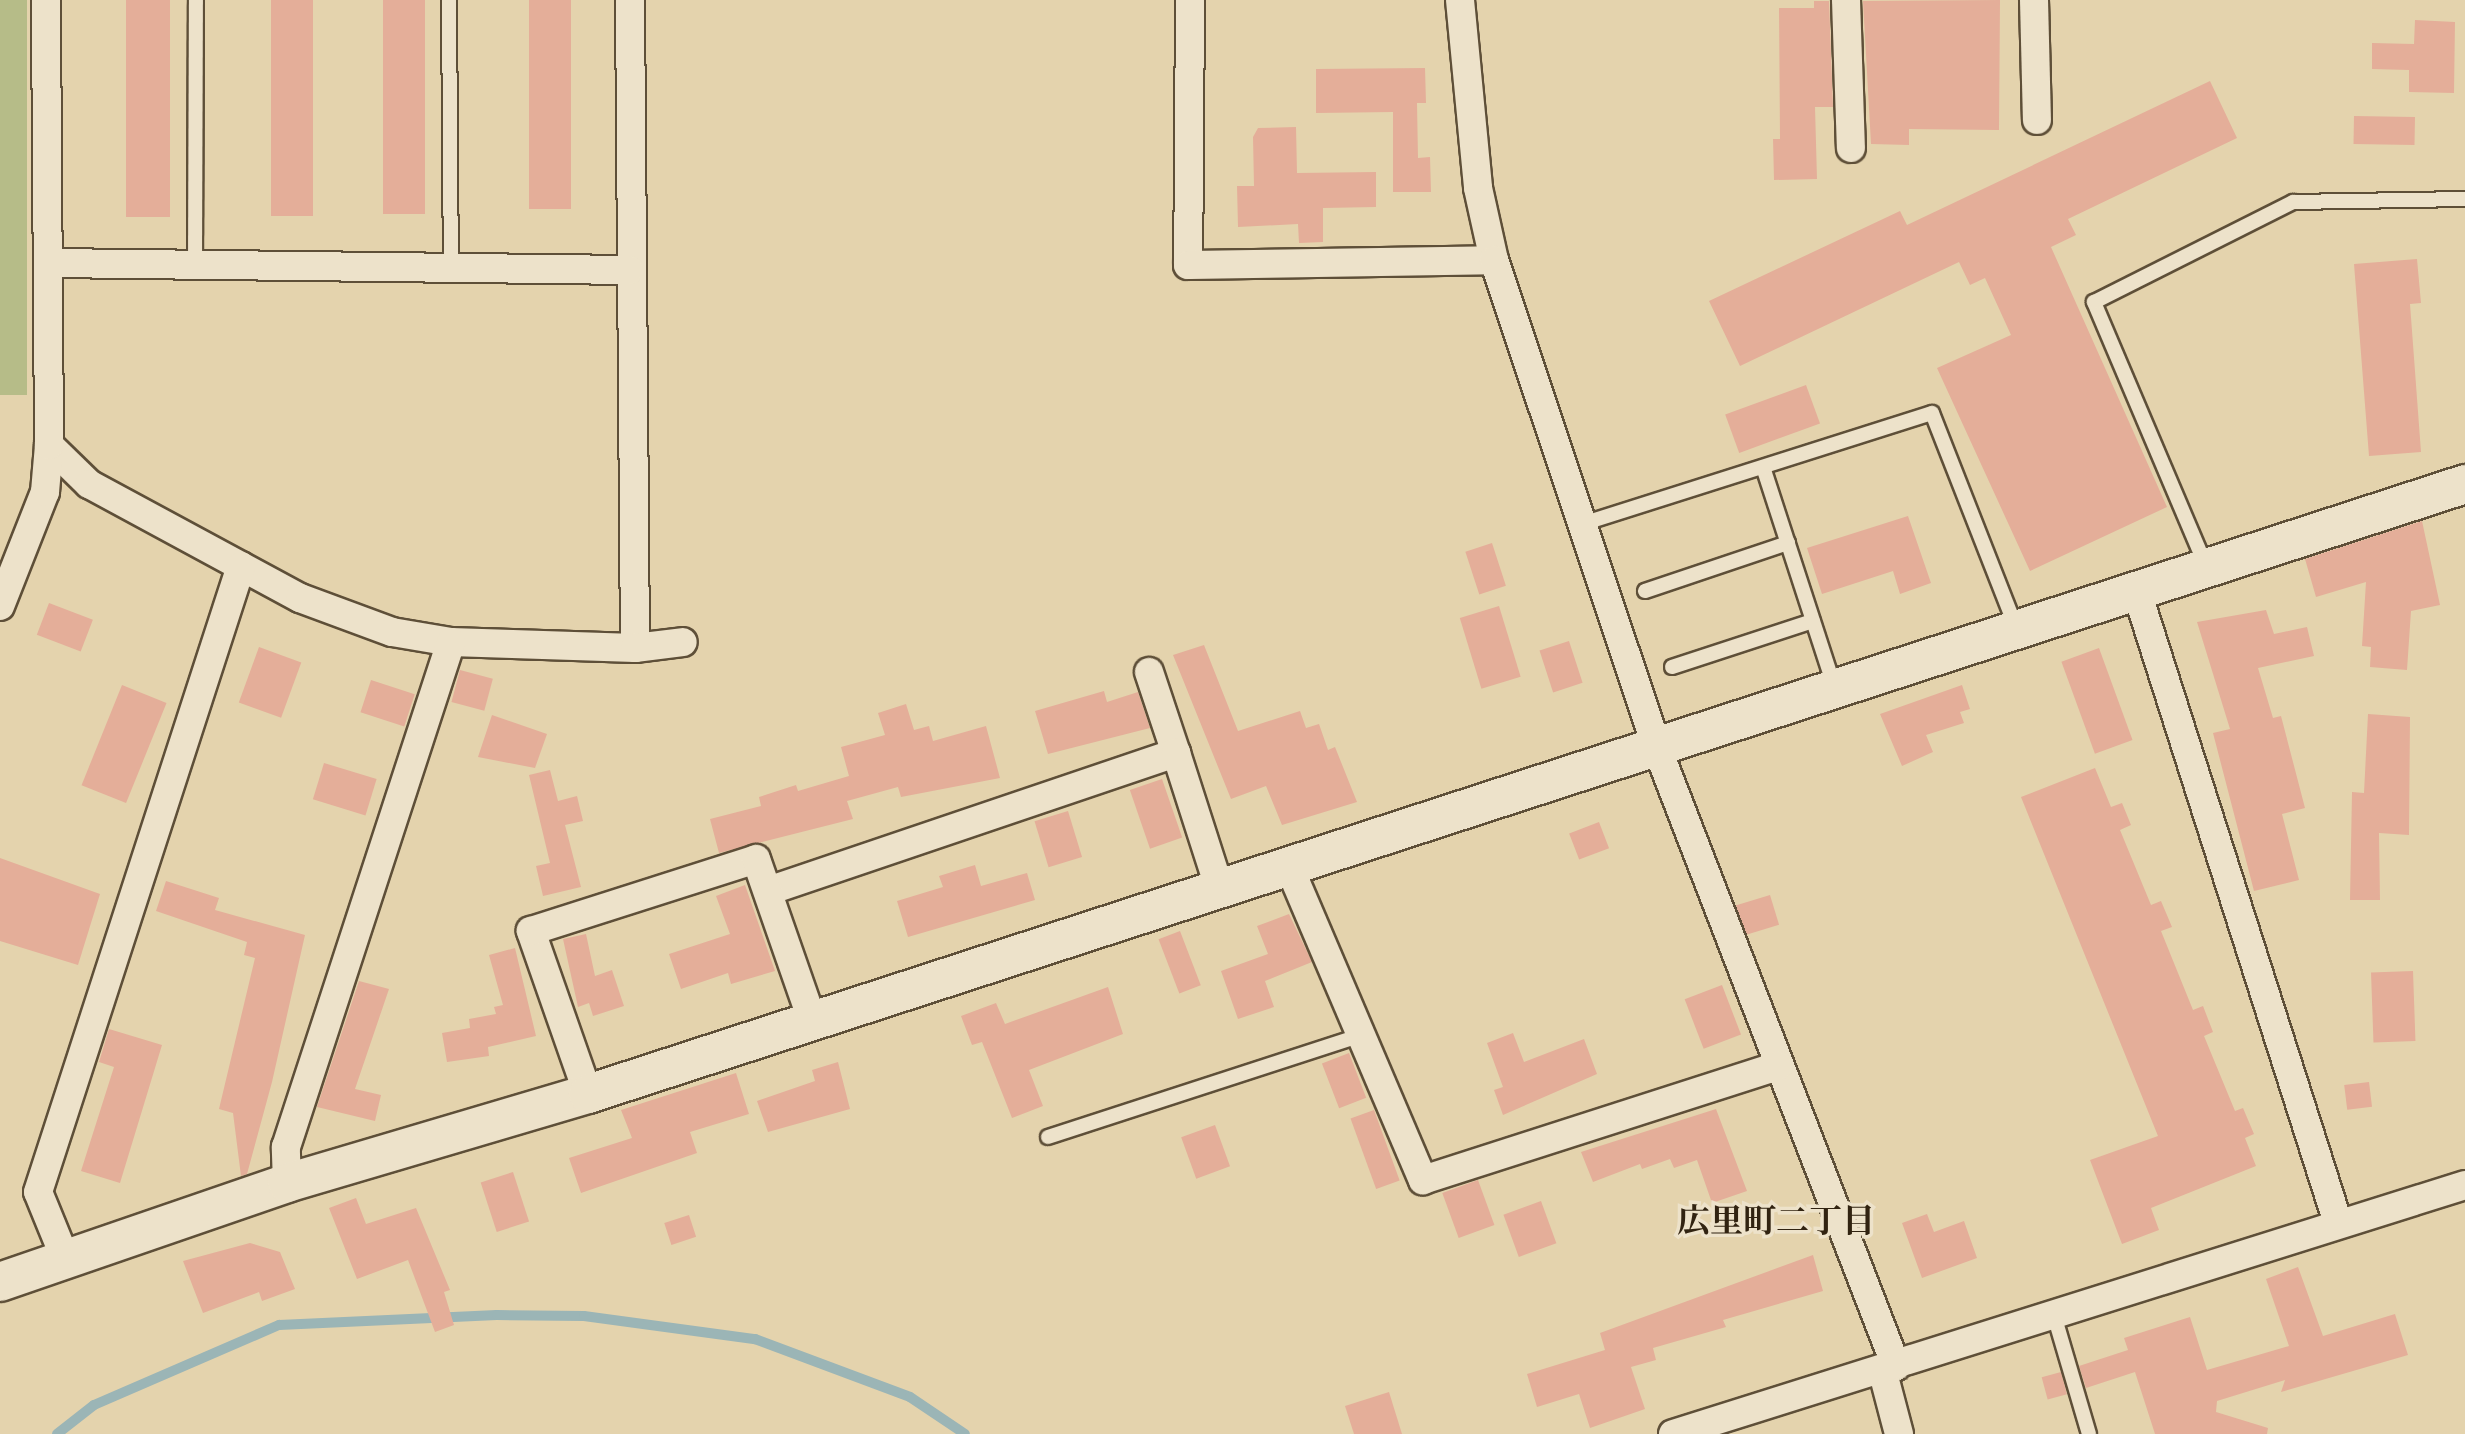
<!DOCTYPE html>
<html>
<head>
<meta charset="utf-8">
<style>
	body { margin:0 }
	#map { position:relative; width:2465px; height:1434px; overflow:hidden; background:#e4d3ad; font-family:"EB Garamond","Noto Serif JP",serif }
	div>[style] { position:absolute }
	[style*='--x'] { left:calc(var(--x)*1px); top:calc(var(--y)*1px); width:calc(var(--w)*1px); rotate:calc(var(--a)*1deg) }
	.green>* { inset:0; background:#b6bc88; transform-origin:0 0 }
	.stream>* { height:10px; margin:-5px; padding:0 5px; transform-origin:5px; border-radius:5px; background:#9bb5b6 }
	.building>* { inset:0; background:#e4ae99; transform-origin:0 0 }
	.roads { filter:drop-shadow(2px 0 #5e4f38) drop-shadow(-2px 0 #5e4f38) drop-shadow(0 2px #5e4f38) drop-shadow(0 -2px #5e4f38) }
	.lane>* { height:14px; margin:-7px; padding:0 7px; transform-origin:7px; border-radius:7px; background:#ede2ca }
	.street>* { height:28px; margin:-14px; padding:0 14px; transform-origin:14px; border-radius:14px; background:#ede2ca }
	.secondary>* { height:38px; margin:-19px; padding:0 19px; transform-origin:19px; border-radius:19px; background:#ede2ca }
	span { translate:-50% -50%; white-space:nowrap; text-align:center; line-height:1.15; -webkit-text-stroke:7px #ede2ca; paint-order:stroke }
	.neighbourhood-label { font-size:33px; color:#312311; font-weight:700 }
</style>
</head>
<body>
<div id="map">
	<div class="green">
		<div style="left:0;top:0;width:27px;height:395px"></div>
	</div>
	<div class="stream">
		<div style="--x:57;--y:1434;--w:47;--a:-38.1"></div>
		<div style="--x:94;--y:1405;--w:202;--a:-23.4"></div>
		<div style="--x:279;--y:1325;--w:218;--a:-2.6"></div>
		<div style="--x:497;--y:1315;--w:87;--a:0.7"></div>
		<div style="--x:584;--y:1316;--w:173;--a:7.7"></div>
		<div style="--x:755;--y:1339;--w:165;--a:20.5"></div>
		<div style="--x:910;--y:1397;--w:66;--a:33.9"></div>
	</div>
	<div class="building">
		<div style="left:126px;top:0;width:44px;height:217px"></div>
		<div style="left:271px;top:0;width:42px;height:216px"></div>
		<div style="left:383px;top:0;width:42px;height:214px"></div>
		<div style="left:529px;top:0;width:42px;height:209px"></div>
		<div style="clip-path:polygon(2000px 0,1999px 130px,1909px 129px,1909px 145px,1871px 144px,1863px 1px)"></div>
		<div style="clip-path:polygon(1814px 1px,1829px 1px,1833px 107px,1815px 107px,1817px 179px,1774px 180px,1773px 139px,1780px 139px,1779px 8px,1814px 8px)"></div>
		<div style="clip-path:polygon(2415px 20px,2455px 22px,2454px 93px,2409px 92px,2409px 70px,2372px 69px,2372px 43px,2414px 44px)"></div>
		<div style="clip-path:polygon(1425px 68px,1426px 103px,1417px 103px,1418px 158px,1430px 157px,1431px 192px,1393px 192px,1393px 112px,1316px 113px,1316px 69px)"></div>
		<div style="clip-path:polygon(2210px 81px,2237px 138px,2068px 219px,2076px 235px,2051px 247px,2167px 507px,2030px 571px,1937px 368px,2011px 335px,1985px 278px,1970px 285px,1959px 262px,1740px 366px,1709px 301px,1900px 211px,1907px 225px)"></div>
		<div style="left:2354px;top:116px;width:61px;height:28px;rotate:1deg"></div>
		<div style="clip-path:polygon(1296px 127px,1297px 173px,1376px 172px,1376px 207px,1323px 208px,1323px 242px,1299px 243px,1298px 224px,1238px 227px,1237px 186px,1254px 186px,1253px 137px,1258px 128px)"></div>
		<div style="clip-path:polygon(2417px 259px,2421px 303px,2410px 304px,2421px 452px,2369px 456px,2354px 264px)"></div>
		<div style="left:1806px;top:385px;width:41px;height:86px;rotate:70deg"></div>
		<div style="clip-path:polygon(1908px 516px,1931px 583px,1900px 594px,1893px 571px,1822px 594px,1807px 548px)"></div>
		<div style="clip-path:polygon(2422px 521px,2440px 605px,2411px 611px,2407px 670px,2370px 667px,2371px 647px,2362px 646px,2366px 582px,2316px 597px,2305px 559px)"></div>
		<div style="left:1492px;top:543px;width:45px;height:28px;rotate:72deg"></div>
		<div style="left:49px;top:603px;width:47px;height:34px;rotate:21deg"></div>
		<div style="left:1499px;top:606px;width:74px;height:41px;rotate:73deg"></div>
		<div style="clip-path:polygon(2266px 610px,2274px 634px,2307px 627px,2314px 656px,2258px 668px,2273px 718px,2281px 716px,2305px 808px,2282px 814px,2299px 880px,2254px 891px,2213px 733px,2230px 729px,2197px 622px)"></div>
		<div style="left:1569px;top:641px;width:44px;height:31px;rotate:72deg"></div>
		<div style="clip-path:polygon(1204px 645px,1238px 731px,1300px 711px,1306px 728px,1319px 724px,1328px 750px,1335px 747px,1357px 802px,1282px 825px,1266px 786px,1231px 799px,1173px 655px)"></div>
		<div style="left:259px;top:647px;width:45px;height:59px;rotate:20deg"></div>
		<div style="left:2099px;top:648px;width:98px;height:40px;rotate:70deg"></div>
		<div style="left:460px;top:670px;width:34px;height:33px;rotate:15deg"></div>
		<div style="left:371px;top:680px;width:46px;height:34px;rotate:18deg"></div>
		<div style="left:122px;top:685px;width:48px;height:108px;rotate:22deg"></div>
		<div style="clip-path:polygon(1962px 685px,1970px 709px,1960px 712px,1964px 723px,1926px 735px,1933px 752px,1902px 766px,1880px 714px)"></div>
		<div style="clip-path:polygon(1104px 691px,1107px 702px,1138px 692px,1150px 728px,1048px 754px,1035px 711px)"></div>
		<div style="clip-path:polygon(906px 704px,914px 730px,929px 726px,933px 741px,986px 726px,1000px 778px,901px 797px,898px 787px,847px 801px,853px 819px,719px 853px,710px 819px,761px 806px,759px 797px,796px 785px,798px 791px,849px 776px,841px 747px,885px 735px,878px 713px)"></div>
		<div style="clip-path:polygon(2368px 714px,2410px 717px,2409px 835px,2379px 833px,2380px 900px,2350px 900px,2352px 792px,2364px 793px)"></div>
		<div style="clip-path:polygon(492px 715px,547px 734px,535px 768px,478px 757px)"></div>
		<div style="left:324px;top:763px;width:55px;height:38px;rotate:17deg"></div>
		<div style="clip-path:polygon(2095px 768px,2111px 807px,2122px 803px,2131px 825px,2120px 830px,2151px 905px,2161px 901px,2172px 927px,2161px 931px,2193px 1010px,2203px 1006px,2213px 1032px,2204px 1036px,2235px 1111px,2243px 1108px,2254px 1134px,2245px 1138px,2256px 1166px,2151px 1208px,2159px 1230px,2122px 1244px,2090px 1160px,2158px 1136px,2021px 797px)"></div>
		<div style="clip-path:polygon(550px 770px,558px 801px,577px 796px,583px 821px,565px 825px,581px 887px,543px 896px,536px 866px,550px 863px,529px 775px)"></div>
		<div style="left:1162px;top:779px;width:62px;height:34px;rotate:71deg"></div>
		<div style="left:1068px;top:811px;width:48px;height:35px;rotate:73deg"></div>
		<div style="left:1599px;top:822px;width:28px;height:32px;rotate:69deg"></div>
		<div style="clip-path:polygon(0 858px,100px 894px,78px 965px,0 941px)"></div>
		<div style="clip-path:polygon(975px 865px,981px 886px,1027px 873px,1035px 900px,908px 937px,897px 901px,943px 887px,939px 876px)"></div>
		<div style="clip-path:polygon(166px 881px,219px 898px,215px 910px,305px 935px,272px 1082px,247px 1174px,241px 1176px,233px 1113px,219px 1109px,255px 958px,244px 955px,247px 942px,156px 911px)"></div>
		<div style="clip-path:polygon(745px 885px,775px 971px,731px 984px,728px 973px,681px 989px,669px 954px,730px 934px,716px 896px)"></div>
		<div style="left:1770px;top:895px;width:31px;height:36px;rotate:73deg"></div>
		<div style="clip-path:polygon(1289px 914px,1312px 962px,1265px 981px,1274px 1007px,1238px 1019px,1221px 971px,1268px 954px,1257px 926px)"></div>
		<div style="left:1180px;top:931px;width:58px;height:23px;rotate:69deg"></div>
		<div style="clip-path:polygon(586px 934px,595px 976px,612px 970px,624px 1006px,593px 1016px,589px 1003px,578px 1007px,563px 939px)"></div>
		<div style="clip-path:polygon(515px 948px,536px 1036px,488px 1047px,489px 1056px,447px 1062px,442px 1033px,470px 1028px,469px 1019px,496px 1014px,494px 1007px,503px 1005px,489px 955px)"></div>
		<div style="left:2413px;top:971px;width:70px;height:42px;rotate:88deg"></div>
		<div style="clip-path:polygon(359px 981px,389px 989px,355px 1089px,381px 1095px,375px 1121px,317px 1107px)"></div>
		<div style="left:1722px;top:985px;width:53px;height:40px;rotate:69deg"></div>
		<div style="clip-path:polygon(1108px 987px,1123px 1034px,1029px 1070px,1043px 1106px,1012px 1118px,982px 1042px,972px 1045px,961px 1016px,996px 1003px,1005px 1024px)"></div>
		<div style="clip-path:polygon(109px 1029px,162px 1045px,120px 1183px,81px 1171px,114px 1067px,99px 1062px)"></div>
		<div style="clip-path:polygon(1513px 1033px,1524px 1062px,1584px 1039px,1597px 1074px,1503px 1115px,1494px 1090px,1503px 1087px,1487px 1043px)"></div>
		<div style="left:1349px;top:1053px;width:48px;height:29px;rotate:69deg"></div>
		<div style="clip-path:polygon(838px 1062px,850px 1109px,768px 1132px,757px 1101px,815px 1081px,812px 1070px)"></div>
		<div style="clip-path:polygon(736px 1073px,749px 1114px,690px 1132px,697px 1153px,581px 1193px,569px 1158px,632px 1138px,621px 1110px)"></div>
		<div style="left:2369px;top:1082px;width:25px;height:25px;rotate:83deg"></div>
		<div style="clip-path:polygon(1716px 1109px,1747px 1191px,1712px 1203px,1697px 1160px,1674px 1168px,1670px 1159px,1642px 1169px,1640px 1164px,1593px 1182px,1581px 1152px)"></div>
		<div style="left:1374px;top:1110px;width:75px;height:25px;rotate:70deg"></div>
		<div style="left:1215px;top:1125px;width:44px;height:36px;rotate:70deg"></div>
		<div style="left:513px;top:1172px;width:52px;height:34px;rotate:72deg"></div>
		<div style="left:1478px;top:1180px;width:48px;height:38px;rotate:70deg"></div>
		<div style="clip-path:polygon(356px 1198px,366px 1224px,416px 1208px,450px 1290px,444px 1292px,454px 1325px,435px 1332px,408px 1260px,357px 1279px,329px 1208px)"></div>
		<div style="left:1541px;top:1201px;width:45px;height:40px;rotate:70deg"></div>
		<div style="clip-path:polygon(1927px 1214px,1934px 1232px,1964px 1221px,1977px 1258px,1922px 1278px,1902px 1223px)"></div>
		<div style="left:689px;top:1215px;width:23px;height:26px;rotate:72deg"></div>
		<div style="clip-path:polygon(250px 1243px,280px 1252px,295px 1289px,262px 1301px,259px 1292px,203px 1313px,183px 1261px)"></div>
		<div style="clip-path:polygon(1813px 1255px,1823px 1291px,1723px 1320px,1726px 1327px,1653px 1348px,1656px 1360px,1631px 1367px,1645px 1409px,1590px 1428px,1579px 1394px,1537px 1407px,1527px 1374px,1605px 1350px,1600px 1333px)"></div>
		<div style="clip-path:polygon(2298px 1267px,2323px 1336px,2395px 1314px,2408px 1355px,2281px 1392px,2285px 1380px,2217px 1401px,2216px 1412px,2268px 1428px,2267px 1434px,2155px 1434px,2135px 1372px,2086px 1388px,2079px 1366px,2128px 1350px,2124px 1338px,2190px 1317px,2207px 1370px,2289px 1346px,2266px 1279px)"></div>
		<div style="left:2061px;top:1372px;width:23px;height:20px;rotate:75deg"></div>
		<div style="clip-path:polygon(1389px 1392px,1402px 1434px,1354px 1434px,1345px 1406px)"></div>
	</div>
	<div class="roads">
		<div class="lane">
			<div style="--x:449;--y:0;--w:267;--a:89.6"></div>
			<div style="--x:195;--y:265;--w:265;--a:-89.8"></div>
			<div style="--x:1764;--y:470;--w:227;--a:72"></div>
			<div style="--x:1582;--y:524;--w:367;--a:-17.6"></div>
			<div style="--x:1932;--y:413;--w:230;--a:68.6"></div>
			<div style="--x:2206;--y:566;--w:287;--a:-113"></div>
			<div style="--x:2094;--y:302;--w:223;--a:-26.7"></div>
			<div style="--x:2293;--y:202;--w:172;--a:-1"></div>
			<div style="--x:1645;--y:591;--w:151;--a:-18.6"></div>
			<div style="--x:1672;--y:667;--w:148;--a:-18.1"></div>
			<div style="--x:1048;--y:1137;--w:329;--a:-18"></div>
			<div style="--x:2054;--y:1315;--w:124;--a:73.6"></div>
		</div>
		<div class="street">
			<div style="--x:630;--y:0;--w:648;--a:89.56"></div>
			<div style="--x:1190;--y:0;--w:265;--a:90.4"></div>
			<div style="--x:1188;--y:265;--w:306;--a:-0.9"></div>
			<div style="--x:1460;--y:0;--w:189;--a:84.5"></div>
			<div style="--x:1478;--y:188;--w:74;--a:77.5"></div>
			<div style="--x:1494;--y:260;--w:511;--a:71.53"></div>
			<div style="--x:1656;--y:745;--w:666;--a:68.87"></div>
			<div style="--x:1846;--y:0;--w:148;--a:88.1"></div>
			<div style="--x:2034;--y:0;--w:120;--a:88.6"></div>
			<div style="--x:50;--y:263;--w:579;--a:0.69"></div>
			<div style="--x:49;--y:445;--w:56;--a:44.3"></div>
			<div style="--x:89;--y:484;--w:240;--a:28.4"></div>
			<div style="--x:300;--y:598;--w:98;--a:20.3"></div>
			<div style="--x:392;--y:632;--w:60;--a:9.6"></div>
			<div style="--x:451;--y:642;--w:184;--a:1.9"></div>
			<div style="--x:635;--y:648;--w:48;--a:-7.1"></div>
			<div style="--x:2136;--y:589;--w:665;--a:72.33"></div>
			<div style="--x:0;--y:606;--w:123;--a:-68.5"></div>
			<div style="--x:45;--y:492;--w:47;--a:-85.1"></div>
			<div style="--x:49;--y:445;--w:445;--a:-90.4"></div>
			<div style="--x:1149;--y:672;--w:85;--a:71.6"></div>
			<div style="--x:1288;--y:864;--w:344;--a:66.9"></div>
			<div style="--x:1423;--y:1180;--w:373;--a:-17.8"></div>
			<div style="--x:768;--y:891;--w:431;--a:-18.7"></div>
			<div style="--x:1176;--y:753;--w:141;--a:72.2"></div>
			<div style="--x:588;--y:1094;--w:173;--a:-109.3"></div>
			<div style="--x:531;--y:931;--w:236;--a:-17.7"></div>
			<div style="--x:756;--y:859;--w:167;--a:70.8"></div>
			<div style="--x:287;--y:1183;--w:36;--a:-92"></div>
			<div style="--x:286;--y:1147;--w:531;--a:-71.91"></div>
			<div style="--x:65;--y:1258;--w:71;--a:-112.2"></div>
			<div style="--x:38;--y:1192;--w:658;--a:-72.03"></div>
			<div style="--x:1882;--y:1369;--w:67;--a:75.3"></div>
			<div style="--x:1673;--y:1434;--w:830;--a:-17.45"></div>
		</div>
		<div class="secondary">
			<div style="--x:0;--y:1282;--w:304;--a:-19"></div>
			<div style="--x:287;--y:1183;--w:314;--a:-16.5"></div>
			<div style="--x:588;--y:1094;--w:1974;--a:-18"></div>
		</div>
	</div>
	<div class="neighbourhood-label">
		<span style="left:1776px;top:1221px">広里町二丁目</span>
	</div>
</div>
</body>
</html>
